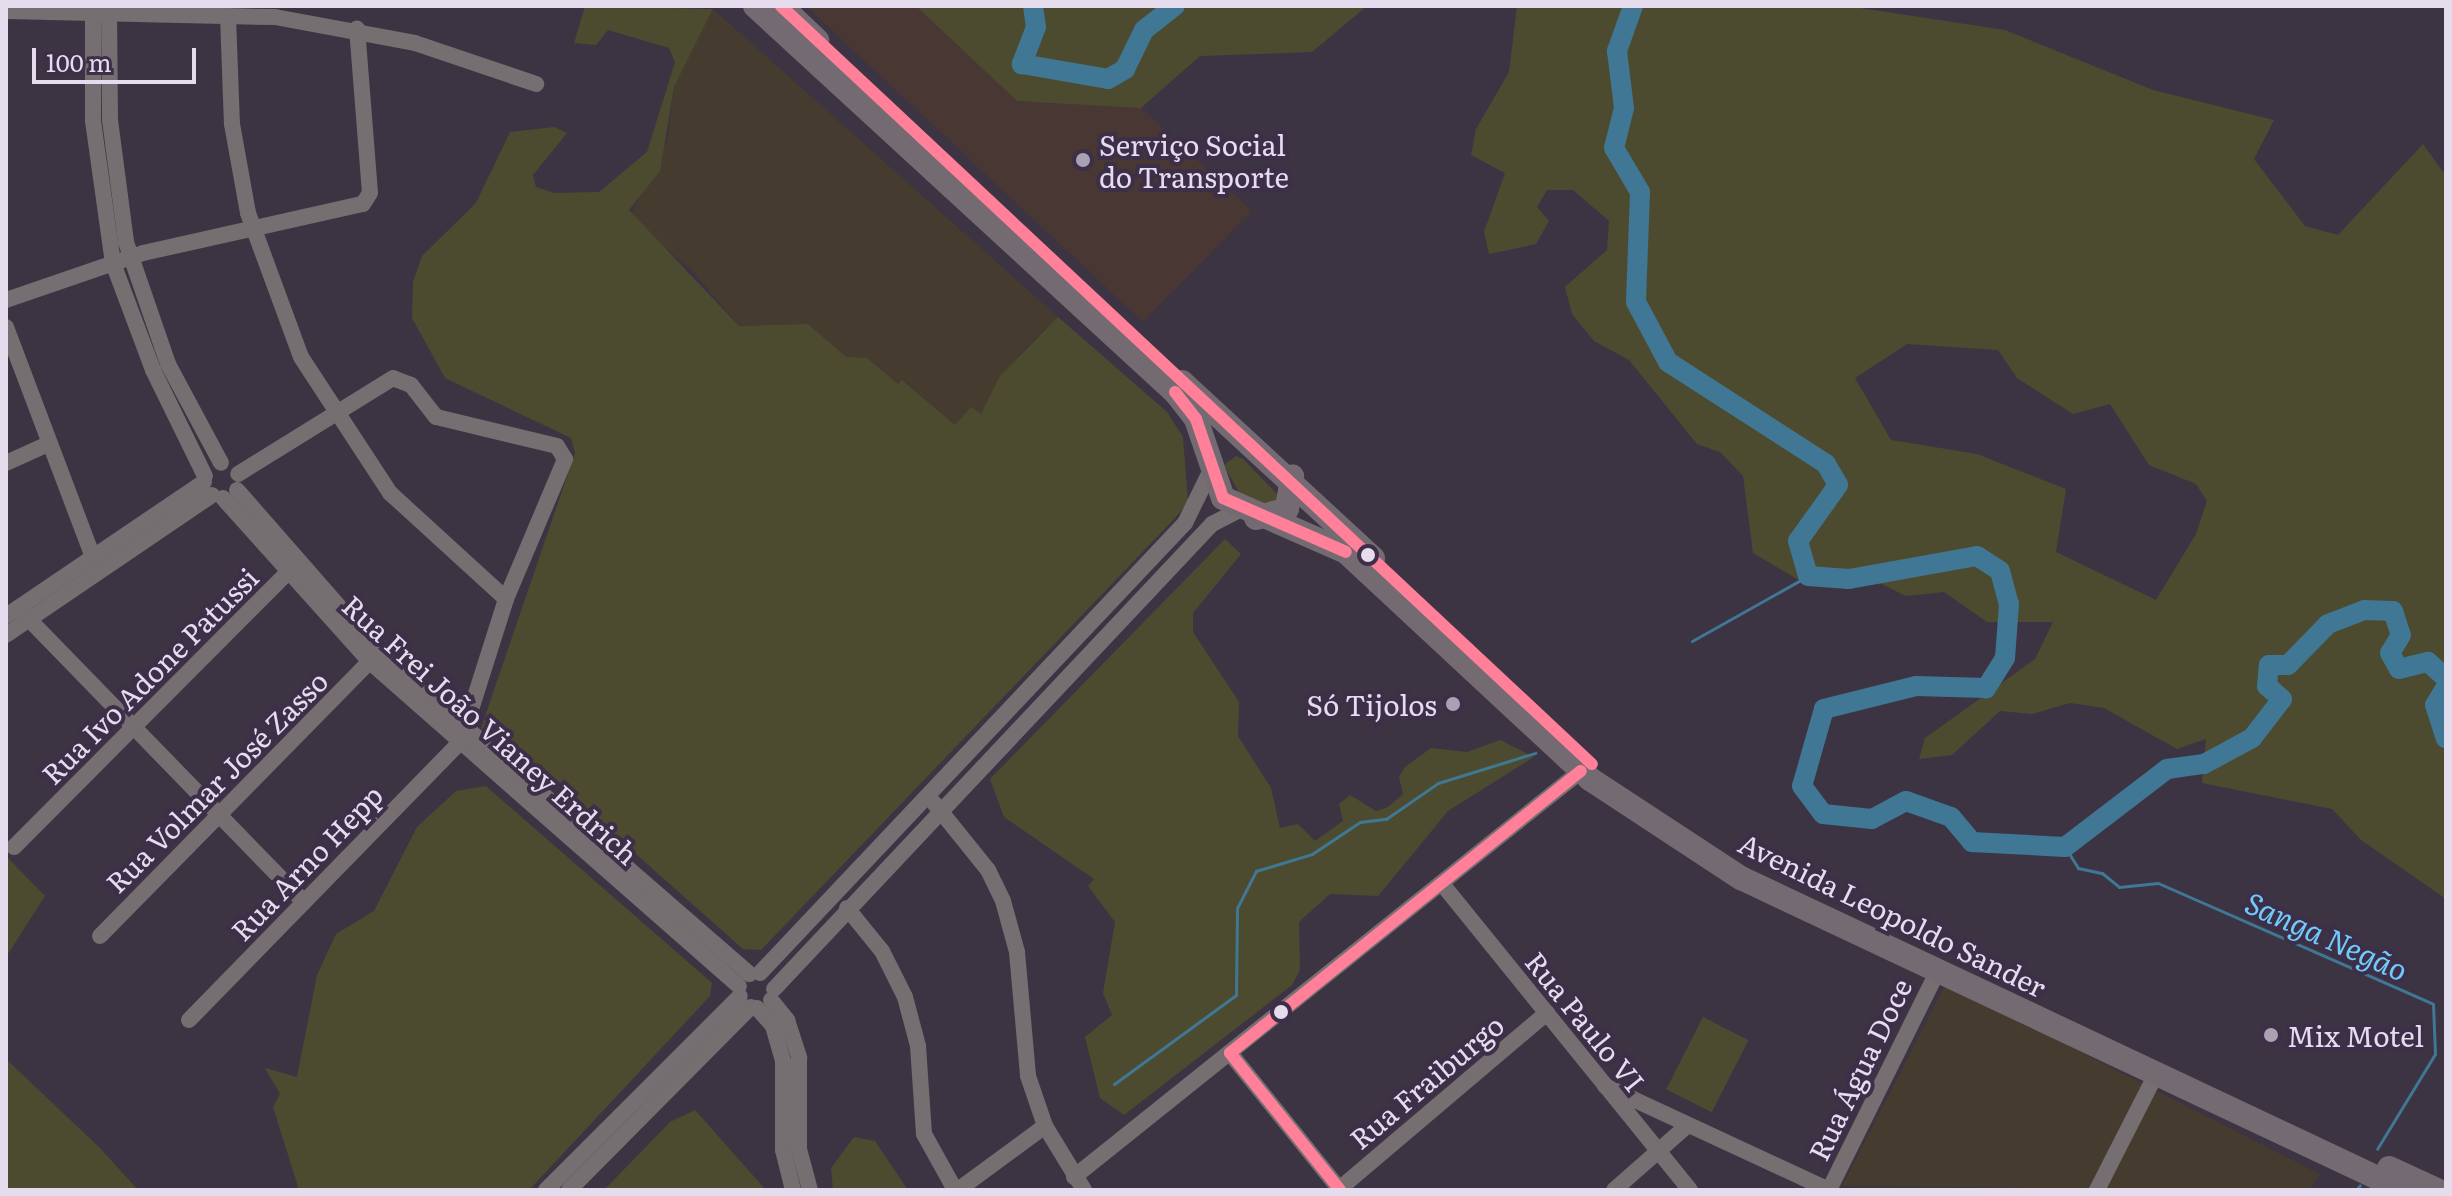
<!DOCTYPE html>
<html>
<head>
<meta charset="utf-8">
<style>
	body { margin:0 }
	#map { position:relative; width:2452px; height:1196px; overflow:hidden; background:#3c3443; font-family:Literata,serif }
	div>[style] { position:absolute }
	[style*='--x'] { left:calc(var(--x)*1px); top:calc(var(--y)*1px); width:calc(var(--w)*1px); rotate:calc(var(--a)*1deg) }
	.industrial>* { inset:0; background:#453b2e }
	.education>* { inset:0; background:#493733 }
	.green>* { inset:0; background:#4c4b2f; transform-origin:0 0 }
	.stream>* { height:3px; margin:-1.5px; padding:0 1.5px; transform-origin:1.5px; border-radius:1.5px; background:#407794 }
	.river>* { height:20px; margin:-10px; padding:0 10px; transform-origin:10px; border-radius:10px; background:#407794 }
	.minor>* { height:16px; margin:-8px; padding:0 8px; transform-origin:8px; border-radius:8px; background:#756f71 }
	.highway>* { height:24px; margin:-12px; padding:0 12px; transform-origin:12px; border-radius:12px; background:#746b72 }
	.bus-1>* { height:12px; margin:-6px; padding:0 6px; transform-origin:6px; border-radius:6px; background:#ff8098 }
	.dots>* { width:22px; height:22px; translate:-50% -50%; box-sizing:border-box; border:4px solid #3d2e49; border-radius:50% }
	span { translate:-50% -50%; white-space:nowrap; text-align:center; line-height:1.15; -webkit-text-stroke:8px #3d2e49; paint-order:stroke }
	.poi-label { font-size:28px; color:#e5dded }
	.left { translate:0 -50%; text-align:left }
	.right { translate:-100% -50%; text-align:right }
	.street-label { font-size:28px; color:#e5dded }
	.water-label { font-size:30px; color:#6fcbf8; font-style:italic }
	.frame { position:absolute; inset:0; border:8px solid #e5dded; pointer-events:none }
	.scale { position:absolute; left:32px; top:48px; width:164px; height:36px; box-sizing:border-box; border:4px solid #e5dded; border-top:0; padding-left:10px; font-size:24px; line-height:28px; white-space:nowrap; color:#e5dded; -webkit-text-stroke:6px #3d2e49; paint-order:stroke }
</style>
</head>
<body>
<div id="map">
	<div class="industrial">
		<div style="clip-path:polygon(713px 9px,1058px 317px,1020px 354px,980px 415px,955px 425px,903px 380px,898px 385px,867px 358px,846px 358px,808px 324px,739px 326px,691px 269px,629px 219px,667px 142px,674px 87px)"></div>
		<div style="clip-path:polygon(1946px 983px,2320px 1174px,2309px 1190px,1842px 1186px)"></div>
	</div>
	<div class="education">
		<div style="clip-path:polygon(806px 6px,916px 6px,1017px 100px,1141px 108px,1252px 211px,1143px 322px)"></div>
	</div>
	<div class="green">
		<div style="clip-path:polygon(585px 6px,713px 9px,674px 87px,660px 171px,629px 210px,739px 326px,808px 324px,846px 357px,867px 358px,898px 384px,902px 380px,955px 425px,971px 407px,981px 414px,1000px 376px,1058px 317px,1167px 412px,1183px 437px,1188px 502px,1175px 518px,761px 950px,743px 949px,575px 800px,481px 728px,575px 453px,571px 438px,445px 378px,412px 318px,413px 282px,422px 256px,476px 203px,510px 132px,554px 127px,567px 133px,533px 175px,536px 187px,554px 193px,599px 192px,647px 152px,675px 62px,669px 48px,608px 30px,596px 45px,574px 43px)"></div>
		<div style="clip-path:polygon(916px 6px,1367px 6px,1312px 52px,1200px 56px,1141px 108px,1017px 101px)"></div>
		<div style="clip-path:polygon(evenodd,1517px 6px,1847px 6px,2005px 30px,2153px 90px,2274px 120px,2254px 159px,2305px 226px,2338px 235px,2423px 144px,2446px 176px,2446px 899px,2361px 840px,2332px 809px,2202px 783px,2206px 739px,2177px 749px,2104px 708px,2070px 703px,2032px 714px,2000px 711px,1952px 755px,1919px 759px,1925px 738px,2035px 659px,2053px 622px,1987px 622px,1944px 592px,1906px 596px,1882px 584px,1809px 586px,1753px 553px,1743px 476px,1720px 452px,1697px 444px,1629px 360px,1594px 341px,1572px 314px,1565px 287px,1607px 250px,1609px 221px,1573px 190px,1547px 190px,1537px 207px,1549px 221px,1536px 244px,1489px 254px,1484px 232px,1505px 173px,1471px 155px,1476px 129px,1509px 72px,1517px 6px,1907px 344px,1998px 350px,2017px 378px,2073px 414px,2110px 404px,2149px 465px,2196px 484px,2207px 501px,2196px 534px,2156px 600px,2056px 552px,2066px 489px,1977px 454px,1891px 440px,1855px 378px,1907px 344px)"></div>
		<div style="clip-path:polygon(1236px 456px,1243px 459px,1282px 499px,1267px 509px,1239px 493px,1224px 465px)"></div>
		<div style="clip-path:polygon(1225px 539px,1241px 554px,1193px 613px,1193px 632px,1239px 702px,1238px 736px,1271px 788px,1280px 828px,1298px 824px,1315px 841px,1343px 821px,1339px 804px,1350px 795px,1376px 811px,1388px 807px,1403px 794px,1399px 777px,1405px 767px,1431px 748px,1467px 752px,1500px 740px,1534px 757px,1448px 811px,1378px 896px,1330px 894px,1299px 922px,1300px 970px,1292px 985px,1124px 1115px,1100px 1098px,1085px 1037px,1112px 1015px,1103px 993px,1115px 922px,1088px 886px,1094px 879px,1004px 817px,990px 779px)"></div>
		<div style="clip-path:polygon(486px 786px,712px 983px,710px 996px,529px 1190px,299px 1190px,273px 1107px,280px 1094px,265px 1068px,297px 1077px,317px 975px,336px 934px,374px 911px,417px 827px,456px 791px)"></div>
		<div style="clip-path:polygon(6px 856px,45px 896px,6px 957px)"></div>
		<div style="left:1703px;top:1017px;width:51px;height:81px;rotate:27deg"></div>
		<div style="clip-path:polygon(6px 1059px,100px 1148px,138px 1190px,6px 1190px)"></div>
		<div style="clip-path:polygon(695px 1110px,766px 1190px,604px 1190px,670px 1122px)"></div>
		<div style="clip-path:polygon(854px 1137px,875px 1141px,908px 1190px,833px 1190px,831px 1168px)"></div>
	</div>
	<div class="stream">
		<div style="--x:1692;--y:641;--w:133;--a:-29.3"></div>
		<div style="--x:2065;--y:847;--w:25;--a:58"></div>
		<div style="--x:2078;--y:868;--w:25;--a:12"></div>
		<div style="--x:2102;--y:873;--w:22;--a:39"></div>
		<div style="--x:2119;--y:887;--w:39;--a:-6"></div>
		<div style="--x:2158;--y:883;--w:300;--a:23.7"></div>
		<div style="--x:2433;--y:1004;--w:50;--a:87.7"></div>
		<div style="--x:2435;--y:1054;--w:111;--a:121.4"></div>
		<div style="--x:1114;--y:1084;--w:151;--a:-36.1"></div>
		<div style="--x:1236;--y:995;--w:87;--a:-89.3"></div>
		<div style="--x:1237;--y:908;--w:42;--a:-62.8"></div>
		<div style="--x:1256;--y:871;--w:59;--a:-16.9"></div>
		<div style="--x:1312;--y:854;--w:58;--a:-33.7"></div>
		<div style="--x:1360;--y:822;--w:26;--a:-7"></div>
		<div style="--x:1386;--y:819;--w:63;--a:-34.7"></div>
		<div style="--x:1438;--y:783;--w:102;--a:-17.2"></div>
		<div style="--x:2356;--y:1190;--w:6;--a:-51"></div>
	</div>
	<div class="river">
		<div style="--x:1033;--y:6;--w:21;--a:82"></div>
		<div style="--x:1036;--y:27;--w:40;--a:111"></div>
		<div style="--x:1022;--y:64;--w:87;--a:9.9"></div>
		<div style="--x:1108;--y:79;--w:20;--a:-30"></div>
		<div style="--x:1125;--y:69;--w:43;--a:-64"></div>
		<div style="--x:1144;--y:30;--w:39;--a:-38"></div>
		<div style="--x:1633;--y:6;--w:48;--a:109.6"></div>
		<div style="--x:1617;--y:51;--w:57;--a:83"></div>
		<div style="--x:1624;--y:108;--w:41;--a:104"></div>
		<div style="--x:1614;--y:148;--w:51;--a:59.4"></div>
		<div style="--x:1640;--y:192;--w:110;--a:92.1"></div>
		<div style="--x:1636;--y:302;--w:68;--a:61.9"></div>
		<div style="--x:1668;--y:362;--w:188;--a:32.8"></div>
		<div style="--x:1826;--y:464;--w:24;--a:60"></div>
		<div style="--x:1838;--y:485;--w:69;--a:125.5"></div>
		<div style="--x:1798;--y:541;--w:36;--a:74"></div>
		<div style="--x:1808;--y:576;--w:41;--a:4.2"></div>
		<div style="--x:1849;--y:579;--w:130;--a:-10.2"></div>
		<div style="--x:1977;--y:556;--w:27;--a:33"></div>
		<div style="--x:2000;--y:571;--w:34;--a:75"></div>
		<div style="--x:2009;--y:604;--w:54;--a:94.2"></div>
		<div style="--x:2005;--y:658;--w:36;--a:122"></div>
		<div style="--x:1986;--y:688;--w:70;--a:-178.4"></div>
		<div style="--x:1916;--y:686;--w:95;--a:166"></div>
		<div style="--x:1824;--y:709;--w:80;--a:105.9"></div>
		<div style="--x:1802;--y:786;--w:35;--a:53"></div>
		<div style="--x:1823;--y:814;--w:49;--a:5.8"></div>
		<div style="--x:1872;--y:819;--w:38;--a:-28"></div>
		<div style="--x:1906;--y:801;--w:48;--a:19.6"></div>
		<div style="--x:1951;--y:817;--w:33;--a:50"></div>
		<div style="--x:1972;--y:842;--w:93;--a:3.1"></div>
		<div style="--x:2065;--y:847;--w:128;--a:-37.4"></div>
		<div style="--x:2167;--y:769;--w:37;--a:-8"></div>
		<div style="--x:2204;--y:764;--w:55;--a:-28.4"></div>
		<div style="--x:2252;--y:738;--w:49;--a:-52.4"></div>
		<div style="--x:2282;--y:699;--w:20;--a:-139"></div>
		<div style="--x:2267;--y:686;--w:21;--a:-85"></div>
		<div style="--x:2269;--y:665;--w:19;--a:0"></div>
		<div style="--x:2288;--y:665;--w:57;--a:-45.7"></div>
		<div style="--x:2328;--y:624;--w:39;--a:-21"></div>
		<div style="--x:2364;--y:610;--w:29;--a:2"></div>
		<div style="--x:2393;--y:611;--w:25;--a:72"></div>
		<div style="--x:2401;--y:635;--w:21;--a:121"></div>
		<div style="--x:2390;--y:653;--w:18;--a:61"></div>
		<div style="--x:2399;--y:669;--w:30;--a:-14"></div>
		<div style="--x:2428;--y:662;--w:24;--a:42"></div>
		<div style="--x:2446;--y:687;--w:21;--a:121"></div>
		<div style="--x:2435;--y:705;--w:35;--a:72"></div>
	</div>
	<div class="minor">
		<div style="--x:93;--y:6;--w:115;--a:90"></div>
		<div style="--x:93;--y:121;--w:143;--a:82"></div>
		<div style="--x:113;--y:263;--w:114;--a:69.5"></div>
		<div style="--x:153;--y:370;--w:118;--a:63.9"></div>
		<div style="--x:109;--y:7;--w:113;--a:89.5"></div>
		<div style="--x:110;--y:120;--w:123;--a:82.5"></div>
		<div style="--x:126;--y:242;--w:129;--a:71"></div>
		<div style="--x:168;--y:364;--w:112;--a:61.8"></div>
		<div style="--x:6;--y:11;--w:269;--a:1.3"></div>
		<div style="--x:275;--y:17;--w:142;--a:10.5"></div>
		<div style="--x:415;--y:43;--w:128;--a:18.7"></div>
		<div style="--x:228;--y:16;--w:108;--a:87.9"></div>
		<div style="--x:232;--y:124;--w:90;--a:79.8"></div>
		<div style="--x:248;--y:213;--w:153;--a:69.8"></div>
		<div style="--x:301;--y:357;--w:163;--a:56.8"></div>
		<div style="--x:390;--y:493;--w:157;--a:42.4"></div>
		<div style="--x:6;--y:300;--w:145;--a:-18.9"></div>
		<div style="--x:143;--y:253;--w:225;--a:-12.6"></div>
		<div style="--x:363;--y:204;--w:13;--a:-58"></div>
		<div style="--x:370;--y:193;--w:165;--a:-94.5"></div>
		<div style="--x:6;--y:327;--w:246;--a:69.3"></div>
		<div style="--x:6;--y:463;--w:48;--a:-24.4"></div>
		<div style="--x:237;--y:490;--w:215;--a:48.8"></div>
		<div style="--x:379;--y:652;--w:491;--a:41"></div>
		<div style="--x:223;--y:498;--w:220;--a:48.1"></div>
		<div style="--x:370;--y:662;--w:491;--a:41.3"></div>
		<div style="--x:18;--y:608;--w:410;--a:45.8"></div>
		<div style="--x:6;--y:616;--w:239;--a:-34.1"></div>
		<div style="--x:6;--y:635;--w:249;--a:-34.2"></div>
		<div style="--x:934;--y:803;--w:86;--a:51.1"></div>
		<div style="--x:988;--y:870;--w:34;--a:64"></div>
		<div style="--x:1003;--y:901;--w:53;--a:74.6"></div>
		<div style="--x:1017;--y:952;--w:124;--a:84.9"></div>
		<div style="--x:1028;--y:1076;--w:53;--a:71.2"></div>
		<div style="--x:1045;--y:1126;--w:75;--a:58.6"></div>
		<div style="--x:14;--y:847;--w:385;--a:-45.1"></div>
		<div style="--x:1443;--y:885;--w:392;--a:51"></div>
		<div style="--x:847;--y:908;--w:55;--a:50.9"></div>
		<div style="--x:882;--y:951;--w:51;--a:63.4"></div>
		<div style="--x:905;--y:997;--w:51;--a:75.1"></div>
		<div style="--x:918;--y:1046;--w:88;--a:86.1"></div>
		<div style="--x:924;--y:1134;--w:64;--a:61"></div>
		<div style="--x:100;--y:936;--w:394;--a:-45.5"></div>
		<div style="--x:760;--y:973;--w:619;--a:-46.64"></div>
		<div style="--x:1185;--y:523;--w:55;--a:-63.9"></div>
		<div style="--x:774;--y:989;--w:639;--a:-46.71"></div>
		<div style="--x:1212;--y:524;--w:31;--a:-27"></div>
		<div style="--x:771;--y:1000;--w:26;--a:51"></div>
		<div style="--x:787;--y:1020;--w:40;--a:72"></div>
		<div style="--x:799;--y:1058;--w:91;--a:90"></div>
		<div style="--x:799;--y:1149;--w:42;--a:75"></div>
		<div style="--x:757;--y:1008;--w:24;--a:48"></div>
		<div style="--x:773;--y:1026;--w:36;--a:74"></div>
		<div style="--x:783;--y:1061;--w:89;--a:90"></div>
		<div style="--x:783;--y:1150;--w:41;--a:76"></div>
		<div style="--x:189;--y:1020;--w:390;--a:-45.7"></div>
		<div style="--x:461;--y:741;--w:149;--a:-72.4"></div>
		<div style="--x:506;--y:599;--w:152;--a:-67.1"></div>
		<div style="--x:565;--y:459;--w:15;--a:-122"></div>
		<div style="--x:557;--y:446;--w:124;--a:-166.5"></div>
		<div style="--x:436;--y:417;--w:41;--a:-128"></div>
		<div style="--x:411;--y:385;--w:19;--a:-159"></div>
		<div style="--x:393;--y:378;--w:182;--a:148.2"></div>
		<div style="--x:1230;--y:1053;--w:176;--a:51.2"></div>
		<div style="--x:1605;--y:1086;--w:247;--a:24.9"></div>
		<div style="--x:1829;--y:1190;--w:243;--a:-63.6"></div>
		<div style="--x:1074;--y:1177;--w:650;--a:-38.69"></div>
		<div style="--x:546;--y:1190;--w:274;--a:-45"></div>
		<div style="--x:569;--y:1190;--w:258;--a:-45.2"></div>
		<div style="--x:958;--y:1190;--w:108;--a:-36.3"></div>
		<div style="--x:1338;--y:1190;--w:274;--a:-40.3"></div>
		<div style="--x:1614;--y:1190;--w:98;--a:-41.3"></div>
		<div style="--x:2097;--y:1190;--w:130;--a:-63"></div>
	</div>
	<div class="highway">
		<div style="--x:755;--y:6;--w:572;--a:42.59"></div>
		<div style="--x:1176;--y:393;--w:33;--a:52"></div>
		<div style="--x:1196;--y:419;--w:83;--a:71.1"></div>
		<div style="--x:1223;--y:498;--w:134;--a:23.7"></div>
		<div style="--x:1346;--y:552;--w:333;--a:42.9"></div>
		<div style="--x:1590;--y:779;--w:181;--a:33.3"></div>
		<div style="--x:1741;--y:878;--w:732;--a:25.23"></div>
		<div style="--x:781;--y:6;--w:50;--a:43.4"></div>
		<div style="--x:1182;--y:382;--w:260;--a:42.7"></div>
		<div style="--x:1256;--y:518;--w:32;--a:-16"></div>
		<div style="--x:1287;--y:509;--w:33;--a:-81"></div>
		<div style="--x:2389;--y:1168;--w:53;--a:24.6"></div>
	</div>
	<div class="bus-1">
		<div style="--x:781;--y:6;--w:1110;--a:43.07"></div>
		<div style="--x:1175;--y:392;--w:34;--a:52"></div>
		<div style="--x:1196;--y:419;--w:83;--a:71.1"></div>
		<div style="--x:1223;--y:498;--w:134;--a:23.7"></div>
		<div style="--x:1230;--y:1053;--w:450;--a:-38.8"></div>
		<div style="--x:1230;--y:1053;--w:176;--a:51.2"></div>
	</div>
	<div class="dots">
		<div style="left:1083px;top:160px;background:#aaa2b2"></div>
		<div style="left:1368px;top:555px;background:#e5dded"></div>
		<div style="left:1453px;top:704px;background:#aaa2b2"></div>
		<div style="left:1281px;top:1012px;background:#e5dded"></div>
		<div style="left:2271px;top:1035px;background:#aaa2b2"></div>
	</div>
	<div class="poi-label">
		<span class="left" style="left:1099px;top:160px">Serviço Social<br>do Transporte</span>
		<span class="right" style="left:1437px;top:704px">Só Tijolos</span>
		<span class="left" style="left:2287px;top:1035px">Mix Motel</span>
	</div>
	<div class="street-label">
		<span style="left:149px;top:675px;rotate:-45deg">Rua Ivo Adone Patussi</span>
		<span style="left:491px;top:729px;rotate:42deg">Rua Frei João Vianey Erdrich</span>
		<span style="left:216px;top:781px;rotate:-45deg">Rua Volmar José Zasso</span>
		<span style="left:306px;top:862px;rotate:-46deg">Rua Arno Hepp</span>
		<span style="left:1893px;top:914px;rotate:26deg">Avenida Leopoldo Sander</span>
		<span style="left:1586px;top:1021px;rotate:51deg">Rua Paulo VI</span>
		<span style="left:1859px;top:1069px;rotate:-64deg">Rua Água Doce</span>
		<span style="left:1426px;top:1081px;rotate:-40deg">Rua Fraiburgo</span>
	</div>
	<div class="water-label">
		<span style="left:2327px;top:935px;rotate:24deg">Sanga Negão</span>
	</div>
	<div class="frame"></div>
	<div class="scale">100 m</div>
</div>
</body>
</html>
